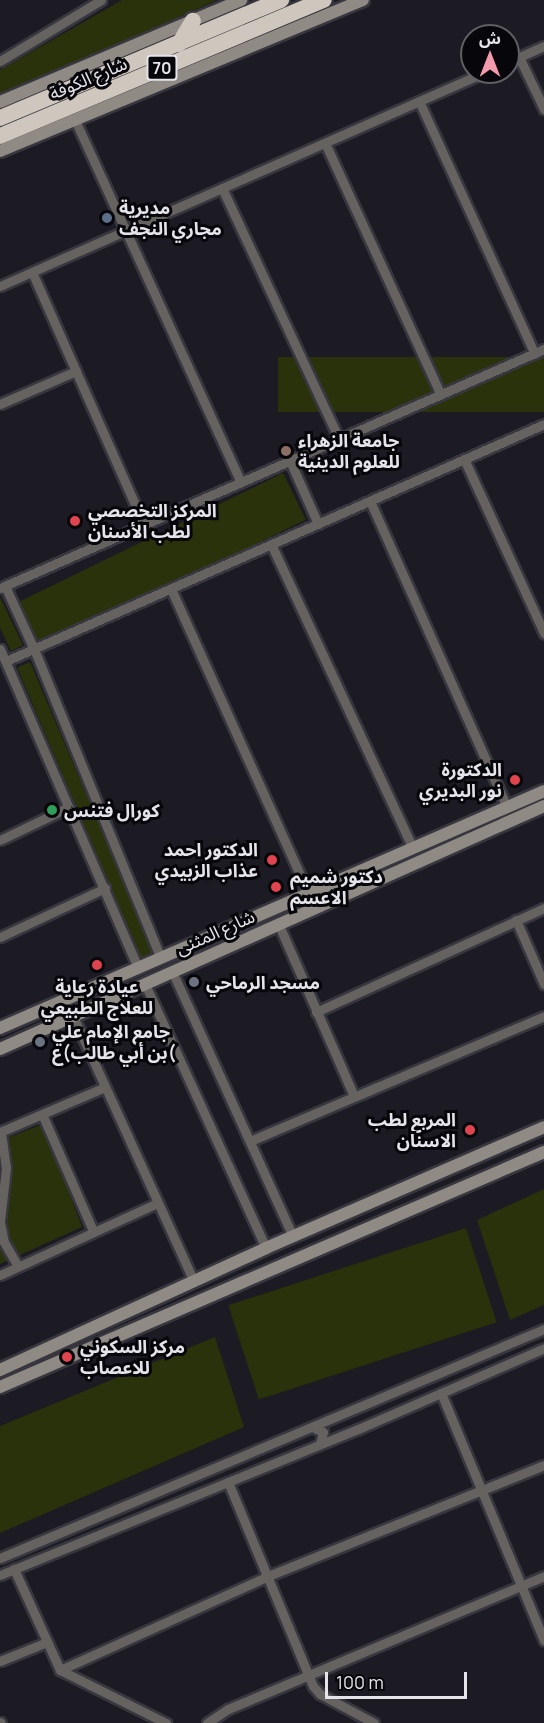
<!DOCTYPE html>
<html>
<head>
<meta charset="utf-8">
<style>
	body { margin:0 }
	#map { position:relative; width:544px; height:1723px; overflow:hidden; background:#1c1b23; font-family:Manrope,"Noto Sans Arabic",sans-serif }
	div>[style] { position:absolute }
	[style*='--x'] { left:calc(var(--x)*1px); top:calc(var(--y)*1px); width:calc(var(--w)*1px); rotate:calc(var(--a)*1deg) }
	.green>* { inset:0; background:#29320a; transform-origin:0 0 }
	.roads { filter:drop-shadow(2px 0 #38373f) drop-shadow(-2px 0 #38373f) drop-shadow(0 2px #38373f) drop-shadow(0 -2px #38373f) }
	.street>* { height:9px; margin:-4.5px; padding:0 4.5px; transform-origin:4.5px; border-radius:4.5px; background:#66625f }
	.secondary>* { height:12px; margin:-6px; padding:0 6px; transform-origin:6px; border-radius:6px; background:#908a85 }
	.highway>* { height:16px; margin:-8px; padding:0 8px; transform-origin:8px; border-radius:8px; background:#cfc6bd }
	.dots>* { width:16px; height:16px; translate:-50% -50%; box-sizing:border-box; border:3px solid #07060a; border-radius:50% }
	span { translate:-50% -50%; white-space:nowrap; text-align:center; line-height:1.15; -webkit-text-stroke:6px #07060a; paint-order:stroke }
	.shield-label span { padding:2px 4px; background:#07060a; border:2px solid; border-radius:4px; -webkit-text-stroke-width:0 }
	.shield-label { font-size:16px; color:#e5e4ea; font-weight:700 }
	.street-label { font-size:18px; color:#e5e4ea }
	.poi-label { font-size:18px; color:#e5e4ea; font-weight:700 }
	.left { translate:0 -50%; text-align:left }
	.right { translate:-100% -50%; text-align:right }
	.north { position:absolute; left:460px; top:24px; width:60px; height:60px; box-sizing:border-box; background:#07060a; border:2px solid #605f64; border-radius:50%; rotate:0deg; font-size:16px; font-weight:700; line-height:24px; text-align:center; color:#e5e4ea }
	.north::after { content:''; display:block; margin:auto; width:21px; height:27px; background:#f39aac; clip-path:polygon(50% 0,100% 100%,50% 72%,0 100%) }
	.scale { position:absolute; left:325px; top:1672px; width:142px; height:27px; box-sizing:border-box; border:3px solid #e5e4ea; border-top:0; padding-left:8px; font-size:18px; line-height:21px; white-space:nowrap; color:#e5e4ea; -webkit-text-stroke:4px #07060a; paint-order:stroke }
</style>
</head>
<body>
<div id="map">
	<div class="green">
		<div style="clip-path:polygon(122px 0,217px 0,0 96px,0 70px)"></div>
		<div style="left:544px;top:357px;width:55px;height:266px;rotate:90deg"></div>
		<div style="left:283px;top:473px;width:52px;height:297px;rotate:64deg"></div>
		<div style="clip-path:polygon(0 597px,23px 645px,11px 651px,0 628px)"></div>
		<div style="left:30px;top:662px;width:316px;height:14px;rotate:67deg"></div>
		<div style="clip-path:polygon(43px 1124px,82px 1227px,0 1264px,0 1141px)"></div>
		<div style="clip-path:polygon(544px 1189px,544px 1305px,510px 1320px,477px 1220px)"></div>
		<div style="left:466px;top:1228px;width:99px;height:250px;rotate:72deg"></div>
		<div style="clip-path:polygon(215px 1337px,244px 1427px,0 1533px,0 1426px)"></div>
	</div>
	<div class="roads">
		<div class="street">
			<div style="--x:519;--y:57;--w:58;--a:64.3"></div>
			<div style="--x:0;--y:61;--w:118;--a:-31.1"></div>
			<div style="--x:508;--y:62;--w:39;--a:-24"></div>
			<div style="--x:419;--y:101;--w:278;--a:65.4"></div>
			<div style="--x:75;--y:120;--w:398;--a:65.4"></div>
			<div style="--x:325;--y:143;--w:277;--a:65.3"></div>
			<div style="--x:222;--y:188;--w:277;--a:65"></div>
			<div style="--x:32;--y:272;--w:277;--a:66.1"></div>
			<div style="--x:0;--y:286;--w:530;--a:-23.81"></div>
			<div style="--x:0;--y:404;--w:83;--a:-23.5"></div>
			<div style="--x:464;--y:459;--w:192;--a:65.3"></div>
			<div style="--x:290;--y:461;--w:69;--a:66"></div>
			<div style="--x:370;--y:501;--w:335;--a:65.9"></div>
			<div style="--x:271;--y:544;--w:336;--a:65"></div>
			<div style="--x:5;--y:586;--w:69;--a:65.3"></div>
			<div style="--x:34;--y:649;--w:334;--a:67.7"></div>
			<div style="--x:0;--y:588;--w:594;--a:-23.72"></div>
			<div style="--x:171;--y:589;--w:333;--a:65.7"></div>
			<div style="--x:0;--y:649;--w:348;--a:66.6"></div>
			<div style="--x:6;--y:661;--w:588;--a:-23.77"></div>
			<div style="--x:0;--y:840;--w:76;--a:-25.6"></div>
			<div style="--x:516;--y:920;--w:70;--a:66.4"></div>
			<div style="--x:278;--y:923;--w:189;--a:66.3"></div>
			<div style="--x:0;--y:937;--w:116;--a:-25"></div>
			<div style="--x:172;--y:971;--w:291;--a:65.5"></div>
			<div style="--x:145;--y:984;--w:290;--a:65.4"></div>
			<div style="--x:316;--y:1012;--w:251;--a:-24.5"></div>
			<div style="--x:73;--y:1016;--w:291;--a:65.5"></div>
			<div style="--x:42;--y:1114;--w:128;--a:66.4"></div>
			<div style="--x:0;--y:1132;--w:114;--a:-23.2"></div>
			<div style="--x:250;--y:1141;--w:319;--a:-23"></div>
			<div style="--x:0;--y:1221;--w:53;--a:-83.5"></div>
			<div style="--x:6;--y:1168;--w:36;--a:-98"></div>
			<div style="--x:0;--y:1222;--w:20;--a:79"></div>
			<div style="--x:4;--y:1242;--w:28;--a:60"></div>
			<div style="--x:0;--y:1275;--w:173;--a:-24.6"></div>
			<div style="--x:441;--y:1393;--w:268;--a:67.4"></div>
			<div style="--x:312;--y:1427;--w:12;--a:24"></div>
			<div style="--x:323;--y:1432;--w:12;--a:104"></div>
			<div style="--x:228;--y:1482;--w:221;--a:67.4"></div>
			<div style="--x:313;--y:1686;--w:11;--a:49"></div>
			<div style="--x:320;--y:1694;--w:61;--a:28.2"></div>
			<div style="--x:0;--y:1558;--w:590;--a:-22.83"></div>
			<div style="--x:14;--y:1569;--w:111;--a:65.5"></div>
			<div style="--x:60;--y:1670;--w:119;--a:26.6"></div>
			<div style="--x:0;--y:1575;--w:387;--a:-22.2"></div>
			<div style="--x:358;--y:1429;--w:203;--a:-23.5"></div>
			<div style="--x:0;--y:1661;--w:51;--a:-22"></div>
			<div style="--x:60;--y:1670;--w:228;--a:-24.3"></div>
			<div style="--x:268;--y:1576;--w:297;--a:-21.9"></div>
			<div style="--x:0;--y:1722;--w:1;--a:45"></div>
			<div style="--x:207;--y:1723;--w:25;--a:-34"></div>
			<div style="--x:228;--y:1709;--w:343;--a:-22.8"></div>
		</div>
		<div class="secondary">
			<div style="--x:0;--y:102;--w:262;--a:-22.9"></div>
			<div style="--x:0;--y:151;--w:393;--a:-22.6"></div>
			<div style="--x:0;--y:1028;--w:593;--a:-23.54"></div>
			<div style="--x:0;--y:1049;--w:596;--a:-24.07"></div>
			<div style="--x:0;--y:1370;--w:293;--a:-24.6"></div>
			<div style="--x:266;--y:1248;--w:303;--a:-23.5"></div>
			<div style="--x:0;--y:1387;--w:593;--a:-23.36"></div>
		</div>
		<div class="highway">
			<div style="--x:179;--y:44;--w:27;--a:-59"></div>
			<div style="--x:0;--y:118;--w:305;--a:-22.8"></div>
			<div style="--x:0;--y:136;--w:351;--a:-22.8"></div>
		</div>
	</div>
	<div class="dots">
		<div style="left:107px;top:218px;background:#5c6f8a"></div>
		<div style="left:286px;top:451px;background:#8d6e63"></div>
		<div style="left:75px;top:521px;background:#e0444e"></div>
		<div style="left:515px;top:780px;background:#e0444e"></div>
		<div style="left:52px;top:810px;background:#2e9e5b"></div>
		<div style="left:272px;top:860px;background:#e0444e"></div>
		<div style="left:276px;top:887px;background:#e0444e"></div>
		<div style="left:97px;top:965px;background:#e0444e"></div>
		<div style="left:194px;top:982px;background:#6b7280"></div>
		<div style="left:40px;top:1042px;background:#6b7280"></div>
		<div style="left:470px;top:1130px;background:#e0444e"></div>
		<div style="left:67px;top:1357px;background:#e0444e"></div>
	</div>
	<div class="shield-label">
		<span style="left:162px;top:68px">70</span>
	</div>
	<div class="street-label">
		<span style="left:88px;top:78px;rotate:-23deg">شارع الكوفة</span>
		<span style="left:215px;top:932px;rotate:-24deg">شارع المثنى</span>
	</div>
	<div class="poi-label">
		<span class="left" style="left:119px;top:218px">مديرية<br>مجاري النجف</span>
		<span class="left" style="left:298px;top:451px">جامعة الزهراء<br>للعلوم الدينية</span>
		<span class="left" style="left:88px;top:521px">المركز التخصصي<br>لطب الأسنان</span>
		<span class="right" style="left:502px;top:780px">الدكتورة<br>نور البديري</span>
		<span class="left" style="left:64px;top:810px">كورال فتنس</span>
		<span class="right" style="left:258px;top:860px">الدكتور احمد<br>عذاب الزبيدي</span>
		<span class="left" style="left:290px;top:887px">دكتور شميم<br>الاعسم</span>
		<span class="left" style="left:206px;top:982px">مسجد الرماحي</span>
		<span style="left:97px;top:997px">عيادة رعاية<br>للعلاج الطبيعي</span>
		<span class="left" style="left:52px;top:1042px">جامع الإمام علي<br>بن أبي طالب)ع(</span>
		<span class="right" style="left:456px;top:1130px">المربع لطب<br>الاسنان</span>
		<span class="left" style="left:80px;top:1357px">مركز السكوني<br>للاعصاب</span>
	</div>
	<div class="north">ش</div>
	<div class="scale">100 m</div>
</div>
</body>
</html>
